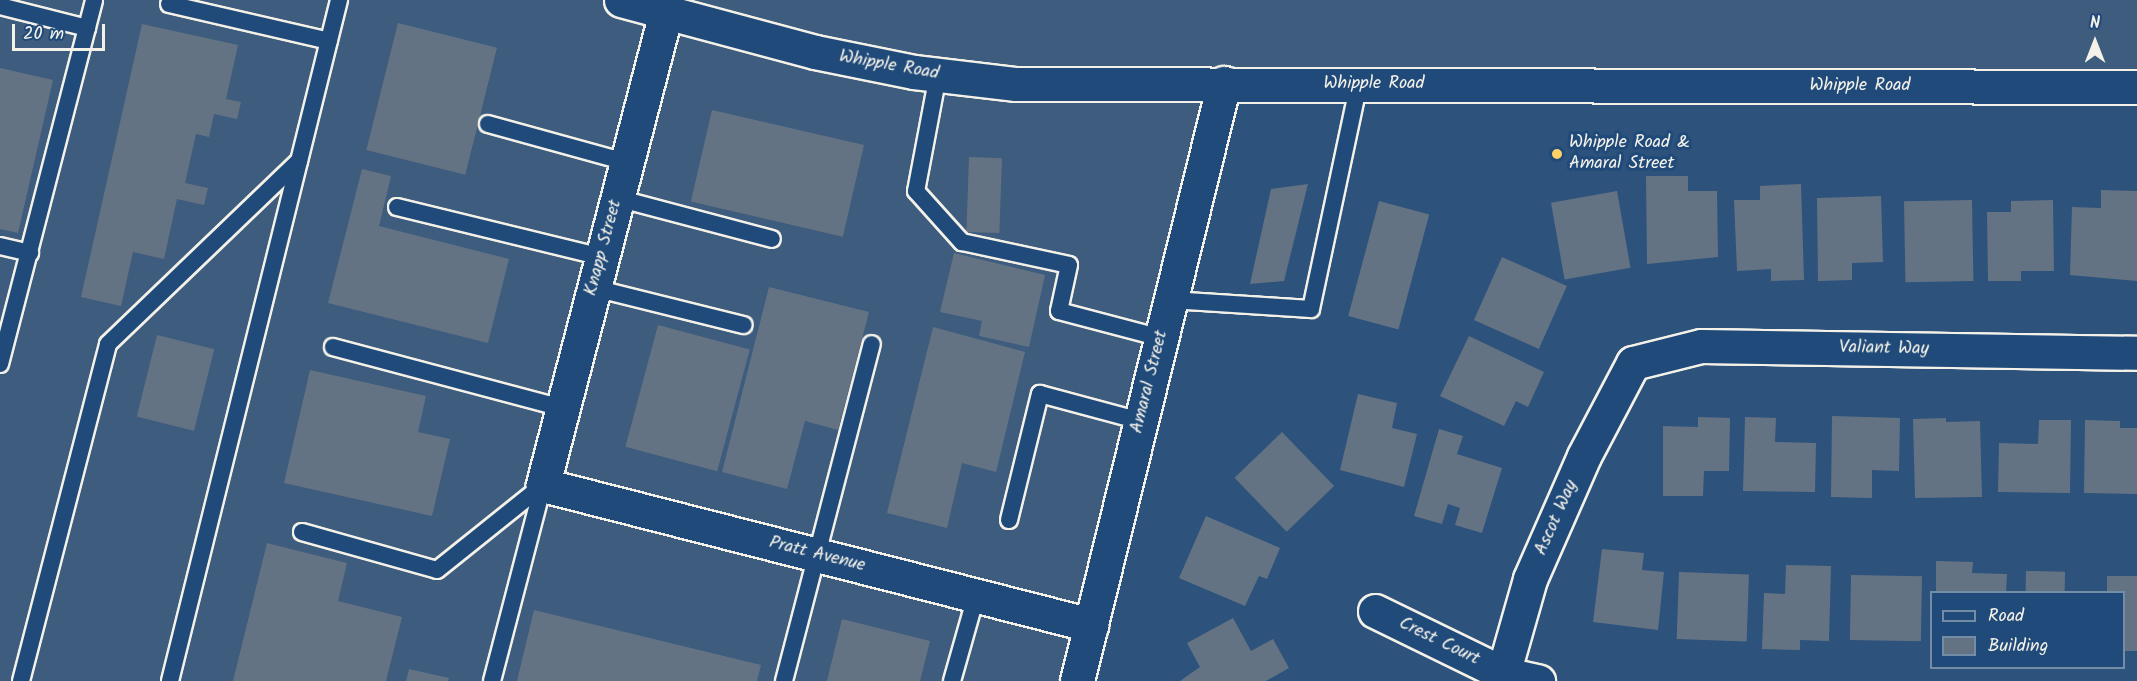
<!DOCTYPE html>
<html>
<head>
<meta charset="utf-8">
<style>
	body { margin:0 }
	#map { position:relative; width:2137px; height:681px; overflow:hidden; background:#2d527c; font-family:Kalam,sans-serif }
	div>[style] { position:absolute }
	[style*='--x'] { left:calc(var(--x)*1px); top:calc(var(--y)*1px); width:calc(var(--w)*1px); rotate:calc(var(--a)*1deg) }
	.built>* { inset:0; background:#3e5c7e }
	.building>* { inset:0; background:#647383; transform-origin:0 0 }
	.roads { filter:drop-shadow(2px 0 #f4f1e8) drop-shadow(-2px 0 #f4f1e8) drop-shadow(0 2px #f4f1e8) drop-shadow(0 -2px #f4f1e8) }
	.lane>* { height:16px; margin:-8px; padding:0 8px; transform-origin:8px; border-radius:8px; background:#1f4a7a }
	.street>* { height:33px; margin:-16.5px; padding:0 16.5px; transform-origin:16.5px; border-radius:16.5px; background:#1f4a7a }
	.secondary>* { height:33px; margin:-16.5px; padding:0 16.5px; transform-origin:16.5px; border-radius:16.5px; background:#1f4a7a }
	.dots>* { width:16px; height:16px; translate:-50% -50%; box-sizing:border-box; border:3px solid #1f4a7a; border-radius:50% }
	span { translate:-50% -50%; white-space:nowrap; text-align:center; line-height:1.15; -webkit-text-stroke:6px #1f4a7a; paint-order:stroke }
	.street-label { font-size:18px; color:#f4f1e8 }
	.poi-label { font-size:18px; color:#f4f1e8 }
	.left { translate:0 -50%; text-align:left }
	.legend { position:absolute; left:1930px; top:591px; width:195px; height:78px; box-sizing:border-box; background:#1f4a7a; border:2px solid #748da6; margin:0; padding:8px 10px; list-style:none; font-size:18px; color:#f4f1e8 }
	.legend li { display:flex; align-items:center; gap:12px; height:30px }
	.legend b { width:30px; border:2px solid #748da6 }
	.north { position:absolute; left:2065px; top:12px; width:60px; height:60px; -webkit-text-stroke:4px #1f4a7a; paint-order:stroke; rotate:0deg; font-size:16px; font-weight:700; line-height:24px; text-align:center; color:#f4f1e8 }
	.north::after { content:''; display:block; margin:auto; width:21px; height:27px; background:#f4f1e8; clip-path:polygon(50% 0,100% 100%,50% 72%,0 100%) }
	.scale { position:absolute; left:12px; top:24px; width:93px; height:27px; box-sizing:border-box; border:3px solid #f4f1e8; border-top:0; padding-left:8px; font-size:18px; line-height:21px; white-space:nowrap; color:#f4f1e8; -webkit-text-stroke:4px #1f4a7a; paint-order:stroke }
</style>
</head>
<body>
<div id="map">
	<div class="built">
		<div style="clip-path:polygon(0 0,2137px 0,2137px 87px,1224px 83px,1077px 681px,0 681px)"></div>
	</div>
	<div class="building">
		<div style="left:398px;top:23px;width:102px;height:131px;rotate:14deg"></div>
		<div style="clip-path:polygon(142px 24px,238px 45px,226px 99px,241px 102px,237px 119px,214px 114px,209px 137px,196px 134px,185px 183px,208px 188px,204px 205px,177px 199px,164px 259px,133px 252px,121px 306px,81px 297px)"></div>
		<div style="clip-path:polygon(0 68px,53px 80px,18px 233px,0 229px)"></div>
		<div style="left:712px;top:110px;width:156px;height:94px;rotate:13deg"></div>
		<div style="left:969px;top:157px;width:33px;height:75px;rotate:2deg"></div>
		<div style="clip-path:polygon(362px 169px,391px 176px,379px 226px,509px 259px,488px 343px,328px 303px)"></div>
		<div style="clip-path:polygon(1646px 176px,1688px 176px,1688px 191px,1717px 191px,1718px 257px,1647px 264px)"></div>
		<div style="clip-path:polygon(1308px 184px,1284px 281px,1250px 284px,1271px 189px)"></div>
		<div style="clip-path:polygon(1801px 184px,1804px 280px,1771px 281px,1771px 269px,1737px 271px,1734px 200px,1760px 200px,1760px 186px)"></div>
		<div style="clip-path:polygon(2101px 190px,2137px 191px,2137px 281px,2070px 275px,2072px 207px,2101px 208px)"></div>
		<div style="left:1617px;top:191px;width:78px;height:67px;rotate:80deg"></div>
		<div style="clip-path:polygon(1881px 196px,1883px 262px,1852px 263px,1852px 280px,1818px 281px,1817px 198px)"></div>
		<div style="left:1972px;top:200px;width:81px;height:68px;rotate:89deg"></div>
		<div style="clip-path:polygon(2053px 200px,2054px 271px,2021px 271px,2021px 281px,1988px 281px,1987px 212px,2011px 212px,2011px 201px)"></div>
		<div style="left:1379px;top:201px;width:52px;height:119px;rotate:15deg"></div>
		<div style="clip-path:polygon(954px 253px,1045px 275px,1029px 347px,979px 336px,982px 321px,940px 312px)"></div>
		<div style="left:1502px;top:257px;width:71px;height:69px;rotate:24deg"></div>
		<div style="clip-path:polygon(769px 287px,869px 312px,838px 430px,805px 421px,787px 489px,722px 472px)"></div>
		<div style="left:658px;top:325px;width:95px;height:126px;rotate:15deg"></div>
		<div style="clip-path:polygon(933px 327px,1025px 352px,996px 472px,962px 463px,947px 528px,887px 513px)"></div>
		<div style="left:157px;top:335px;width:59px;height:84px;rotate:14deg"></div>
		<div style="clip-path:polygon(1469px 336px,1544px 372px,1528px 407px,1516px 401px,1504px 426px,1440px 396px)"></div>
		<div style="clip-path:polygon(310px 370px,426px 396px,418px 432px,450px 439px,432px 516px,284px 483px)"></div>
		<div style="clip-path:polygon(1358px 394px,1397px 403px,1392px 428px,1417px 434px,1404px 487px,1340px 470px)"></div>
		<div style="clip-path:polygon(1832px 416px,1900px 418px,1899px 471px,1872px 470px,1872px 498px,1831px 497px)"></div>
		<div style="clip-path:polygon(1698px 417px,1730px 418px,1729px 471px,1704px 471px,1703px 496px,1663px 496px,1663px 426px,1698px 427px)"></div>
		<div style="clip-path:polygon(1745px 417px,1776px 418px,1775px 442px,1816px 443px,1815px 492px,1743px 491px)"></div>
		<div style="clip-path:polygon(1946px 418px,1946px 422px,1980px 421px,1982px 497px,1915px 498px,1913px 419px)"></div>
		<div style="clip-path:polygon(2039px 420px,2071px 420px,2070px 493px,1998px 492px,1999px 443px,2038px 444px)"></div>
		<div style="clip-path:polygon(2085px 420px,2120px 421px,2120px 428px,2137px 428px,2137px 494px,2084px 493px)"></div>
		<div style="clip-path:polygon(1439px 429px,1463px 436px,1457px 454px,1502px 468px,1482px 533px,1455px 525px,1460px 508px,1448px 504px,1442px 524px,1414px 516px)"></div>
		<div style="left:1282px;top:432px;width:75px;height:66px;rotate:46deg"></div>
		<div style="clip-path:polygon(1206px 516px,1280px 548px,1267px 579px,1259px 576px,1245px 606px,1179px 578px)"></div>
		<div style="clip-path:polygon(267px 543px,347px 563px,338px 601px,402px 617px,386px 681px,233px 681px)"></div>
		<div style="clip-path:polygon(1602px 549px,1644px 553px,1642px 570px,1664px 572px,1658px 630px,1593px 622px)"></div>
		<div style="clip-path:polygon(1936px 561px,1973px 562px,1972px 573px,2007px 574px,2006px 592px,1936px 592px)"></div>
		<div style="clip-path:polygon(1786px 565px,1831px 566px,1829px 641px,1800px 640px,1800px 650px,1762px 649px,1764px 593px,1785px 594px)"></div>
		<div style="left:2026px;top:571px;width:39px;height:21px;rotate:1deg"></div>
		<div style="left:1679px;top:572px;width:70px;height:67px;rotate:2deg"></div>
		<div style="left:1851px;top:575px;width:71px;height:65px;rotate:1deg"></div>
		<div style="clip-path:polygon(2107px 576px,2137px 576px,2137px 651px,2124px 651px,2124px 592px,2107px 592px)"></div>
		<div style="clip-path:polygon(534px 610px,761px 665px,757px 681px,517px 681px)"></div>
		<div style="clip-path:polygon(1233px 618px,1251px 651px,1273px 639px,1289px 668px,1266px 681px,1180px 681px,1200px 667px,1187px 643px)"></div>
		<div style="clip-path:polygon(842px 619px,930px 641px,920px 681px,827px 681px)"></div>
		<div style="clip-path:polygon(409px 669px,449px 678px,448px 681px,406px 681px)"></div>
	</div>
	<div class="roads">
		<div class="lane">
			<div style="--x:169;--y:4;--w:164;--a:13"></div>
			<div style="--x:0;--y:6;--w:90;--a:14.2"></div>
			<div style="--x:938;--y:75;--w:118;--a:100.7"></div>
			<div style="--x:916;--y:191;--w:69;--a:48"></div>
			<div style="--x:962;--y:242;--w:109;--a:12.1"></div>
			<div style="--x:1069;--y:265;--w:47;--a:102.3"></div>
			<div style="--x:1059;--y:311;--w:106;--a:14.8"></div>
			<div style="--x:488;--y:124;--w:143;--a:15.4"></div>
			<div style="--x:617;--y:198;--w:160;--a:14.8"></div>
			<div style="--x:397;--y:207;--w:211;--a:13.7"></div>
			<div style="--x:0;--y:246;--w:31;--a:13"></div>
			<div style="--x:594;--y:288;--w:154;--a:13.9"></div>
			<div style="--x:1171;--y:300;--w:140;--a:3.7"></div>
			<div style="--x:1311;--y:309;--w:230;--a:-78"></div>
			<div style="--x:333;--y:347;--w:238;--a:14.9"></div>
			<div style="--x:0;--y:364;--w:376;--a:-75.5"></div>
			<div style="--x:1009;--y:520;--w:130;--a:-76.2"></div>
			<div style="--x:1040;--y:394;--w:105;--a:15"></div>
			<div style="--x:302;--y:532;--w:140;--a:15.7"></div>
			<div style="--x:437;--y:570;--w:136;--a:-38.7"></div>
			<div style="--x:21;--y:681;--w:348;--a:-75.5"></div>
			<div style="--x:108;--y:344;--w:265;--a:-43.8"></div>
			<div style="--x:170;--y:681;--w:702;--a:-76.06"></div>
			<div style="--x:492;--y:681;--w:203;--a:-75.4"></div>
			<div style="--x:784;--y:681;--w:348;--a:-75.4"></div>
			<div style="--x:952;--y:681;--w:88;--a:-74.2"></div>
		</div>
		<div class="street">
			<div style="--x:666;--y:12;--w:489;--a:104.6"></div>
			<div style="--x:543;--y:485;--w:566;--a:14.33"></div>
			<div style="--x:1375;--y:611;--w:144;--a:26"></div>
			<div style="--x:1504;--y:674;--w:35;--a:12"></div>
			<div style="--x:1501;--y:681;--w:106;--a:-74.1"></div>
			<div style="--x:1530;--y:579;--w:134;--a:-66.3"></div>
			<div style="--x:1584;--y:456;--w:105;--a:-62.2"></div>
			<div style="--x:1633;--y:363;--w:70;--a:-14"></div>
			<div style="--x:1701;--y:346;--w:436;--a:0.9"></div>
		</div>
		<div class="secondary">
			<div style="--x:621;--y:0;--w:201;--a:15"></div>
			<div style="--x:815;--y:52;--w:101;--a:11.4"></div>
			<div style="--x:914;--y:72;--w:103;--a:6.7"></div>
			<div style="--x:1016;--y:84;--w:1121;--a:0.15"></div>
			<div style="--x:1077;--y:681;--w:616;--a:-76.19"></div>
		</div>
	</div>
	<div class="dots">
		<div style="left:1557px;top:154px;background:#ffd166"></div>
	</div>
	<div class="street-label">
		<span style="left:889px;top:66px;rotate:10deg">Whipple Road</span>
		<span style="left:1374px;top:84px">Whipple Road</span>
		<span style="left:1860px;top:86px">Whipple Road</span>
		<span style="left:604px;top:248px;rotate:-75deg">Knapp Street</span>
		<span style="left:1884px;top:349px;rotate:1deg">Valiant Way</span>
		<span style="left:1150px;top:382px;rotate:-76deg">Amaral Street</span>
		<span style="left:1557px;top:518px;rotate:-66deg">Ascot Way</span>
		<span style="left:817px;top:555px;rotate:14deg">Pratt Avenue</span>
		<span style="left:1439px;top:642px;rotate:26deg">Crest Court</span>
	</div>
	<div class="poi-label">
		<span class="left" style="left:1569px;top:154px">Whipple Road &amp;<br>Amaral Street</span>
	</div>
	<ul class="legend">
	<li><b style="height:8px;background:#1f4a7a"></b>Road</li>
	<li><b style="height:16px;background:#647383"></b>Building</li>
	</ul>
	<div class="north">N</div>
	<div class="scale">20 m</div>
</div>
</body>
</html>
